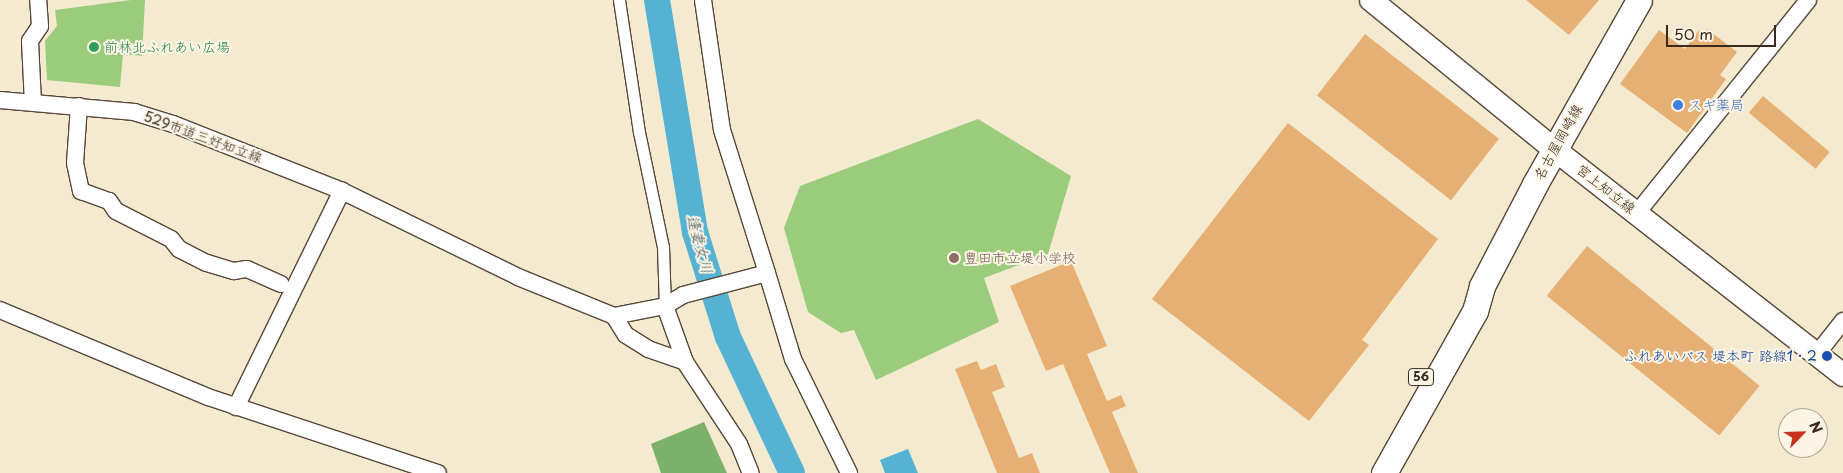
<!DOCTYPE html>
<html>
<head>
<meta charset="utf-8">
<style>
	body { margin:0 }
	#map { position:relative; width:1843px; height:473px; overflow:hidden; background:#f3ead0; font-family:"Playpen Sans","Klee One",sans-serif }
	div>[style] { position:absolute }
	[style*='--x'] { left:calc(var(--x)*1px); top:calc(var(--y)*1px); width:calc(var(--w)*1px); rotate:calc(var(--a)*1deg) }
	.green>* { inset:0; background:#9bcc7b }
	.forest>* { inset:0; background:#7cb06b }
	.water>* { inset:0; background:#55b2d3 }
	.river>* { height:26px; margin:-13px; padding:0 13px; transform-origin:13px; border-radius:13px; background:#55b2d3 }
	.building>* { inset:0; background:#e6b075; transform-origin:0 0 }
	.roads { filter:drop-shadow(1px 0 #574739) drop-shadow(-1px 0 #574739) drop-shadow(0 1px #574739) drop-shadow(0 -1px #574739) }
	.pedestrian>* { height:11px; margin:-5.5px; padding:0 5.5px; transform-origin:5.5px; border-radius:5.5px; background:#fff }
	.minor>* { height:16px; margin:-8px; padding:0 8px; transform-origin:8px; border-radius:8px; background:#fff }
	.secondary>* { height:22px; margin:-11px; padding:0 11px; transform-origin:11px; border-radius:11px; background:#fff }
	.primary>* { height:25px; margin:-12.5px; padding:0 12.5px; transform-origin:12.5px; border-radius:12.5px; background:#fff }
	.dots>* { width:14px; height:14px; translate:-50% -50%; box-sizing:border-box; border:2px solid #fcf5e5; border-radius:50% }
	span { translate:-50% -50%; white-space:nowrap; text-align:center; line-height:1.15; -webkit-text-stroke:4px #fcf5e5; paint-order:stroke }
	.shield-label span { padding:1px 4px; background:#fcf5e5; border:1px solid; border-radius:4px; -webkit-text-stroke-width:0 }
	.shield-label { font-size:12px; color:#3b2a1e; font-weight:700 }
	.leisure-label { font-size:14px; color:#27864d }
	.left { translate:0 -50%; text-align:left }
	.shop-label { font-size:14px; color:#366cbe }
	.street-label { font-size:14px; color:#3b2a1e }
	.education-label { font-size:14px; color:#785e54 }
	.transit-label { font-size:14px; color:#164399 }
	.right { translate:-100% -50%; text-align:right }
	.water-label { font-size:15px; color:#445a5d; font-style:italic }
	.north { position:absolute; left:1778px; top:408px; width:50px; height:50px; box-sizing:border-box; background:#fcf5e5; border:1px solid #afa495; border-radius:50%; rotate:66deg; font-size:14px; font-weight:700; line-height:20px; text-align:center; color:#3b2a1e }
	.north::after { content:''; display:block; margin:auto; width:18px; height:22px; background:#c8321e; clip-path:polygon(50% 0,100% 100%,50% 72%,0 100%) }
	.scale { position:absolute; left:1666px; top:25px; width:110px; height:22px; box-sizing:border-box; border:2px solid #3b2a1e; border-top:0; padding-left:6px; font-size:15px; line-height:18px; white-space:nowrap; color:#3b2a1e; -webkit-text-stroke:4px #fcf5e5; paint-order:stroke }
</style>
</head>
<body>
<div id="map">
	<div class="green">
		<div style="clip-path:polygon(131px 0,145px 0,142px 56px,123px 54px,120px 87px,47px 80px,45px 41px,57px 26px,55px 10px)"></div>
		<div style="clip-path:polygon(978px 119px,1071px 176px,1048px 254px,984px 278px,999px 322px,876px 380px,854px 330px,841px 333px,808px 312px,784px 228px,800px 186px)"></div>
	</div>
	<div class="forest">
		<div style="clip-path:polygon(704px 422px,727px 473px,661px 473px,651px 444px)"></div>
	</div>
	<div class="water">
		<div style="clip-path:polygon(908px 449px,918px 473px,885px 473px,880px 460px)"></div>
	</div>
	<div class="river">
		<div style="--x:657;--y:0;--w:235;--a:80.7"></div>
		<div style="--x:695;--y:232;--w:110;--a:72.6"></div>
		<div style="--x:728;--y:337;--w:150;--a:64.8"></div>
	</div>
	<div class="building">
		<div style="clip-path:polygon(1526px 0,1599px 0,1569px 35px)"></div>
		<div style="clip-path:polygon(1707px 29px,1737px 52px,1720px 75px,1726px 79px,1687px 133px,1620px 84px,1659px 30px,1685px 49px,1699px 30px,1704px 34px)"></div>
		<div style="left:1365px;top:34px;width:170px;height:78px;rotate:38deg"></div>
		<div style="left:1763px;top:96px;width:87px;height:22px;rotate:40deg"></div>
		<div style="clip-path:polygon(1288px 123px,1438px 239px,1362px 340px,1369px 345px,1309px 421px,1152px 299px)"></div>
		<div style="left:1587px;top:246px;width:222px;height:64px;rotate:39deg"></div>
		<div style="clip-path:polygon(1071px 261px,1107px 346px,1087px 354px,1107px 401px,1121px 395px,1126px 406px,1112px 412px,1138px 473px,1110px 473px,1063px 364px,1046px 371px,1010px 286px)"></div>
		<div style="clip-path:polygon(977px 361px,981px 370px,996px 364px,1005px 387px,992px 392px,1019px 458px,1032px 453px,1040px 473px,997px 473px,955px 369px)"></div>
	</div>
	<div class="roads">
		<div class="pedestrian">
			<div style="--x:619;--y:0;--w:134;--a:81.4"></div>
			<div style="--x:639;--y:132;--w:117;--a:78.2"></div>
			<div style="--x:663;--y:247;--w:59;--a:88.1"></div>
		</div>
		<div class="minor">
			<div style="--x:703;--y:0;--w:131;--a:81.7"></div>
			<div style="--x:722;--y:130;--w:150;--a:72.5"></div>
			<div style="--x:0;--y:100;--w:135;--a:5.1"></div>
			<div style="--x:134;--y:112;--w:41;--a:17.1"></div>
			<div style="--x:173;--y:124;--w:182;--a:21.6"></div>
			<div style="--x:342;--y:191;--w:196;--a:26"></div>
			<div style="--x:518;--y:277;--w:104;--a:22.1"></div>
			<div style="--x:614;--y:316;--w:52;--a:-11.1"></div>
			<div style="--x:665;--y:306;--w:21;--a:-31"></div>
			<div style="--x:683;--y:295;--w:87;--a:-14.7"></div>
			<div style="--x:767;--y:273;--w:90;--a:73.2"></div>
			<div style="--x:793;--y:359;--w:127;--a:63.8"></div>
			<div style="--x:33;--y:103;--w:62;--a:-92.8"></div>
			<div style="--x:30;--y:41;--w:18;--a:-56"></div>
			<div style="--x:40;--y:26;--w:26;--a:-94"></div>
			<div style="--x:79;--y:106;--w:57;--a:94"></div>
			<div style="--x:75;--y:163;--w:29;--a:78"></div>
			<div style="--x:81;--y:191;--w:30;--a:20"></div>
			<div style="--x:109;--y:201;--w:12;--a:55"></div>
			<div style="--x:116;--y:211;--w:62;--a:27"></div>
			<div style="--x:171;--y:239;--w:13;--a:51"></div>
			<div style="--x:179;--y:249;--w:31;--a:27"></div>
			<div style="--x:207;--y:263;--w:28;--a:17"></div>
			<div style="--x:234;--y:271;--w:13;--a:-9"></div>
			<div style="--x:247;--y:269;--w:37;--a:24"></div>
			<div style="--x:1637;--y:213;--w:273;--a:-51.2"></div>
			<div style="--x:665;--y:306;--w:59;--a:70.3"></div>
			<div style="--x:685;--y:362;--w:98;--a:56.6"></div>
			<div style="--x:739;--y:444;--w:31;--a:68"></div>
			<div style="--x:0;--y:310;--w:225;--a:22.7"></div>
			<div style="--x:208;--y:397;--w:242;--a:18.3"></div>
			<div style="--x:614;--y:316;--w:22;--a:58"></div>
			<div style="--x:626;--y:335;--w:26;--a:32"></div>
			<div style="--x:648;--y:349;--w:39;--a:19"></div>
			<div style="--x:1817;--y:354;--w:42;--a:-51.8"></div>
			<div style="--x:236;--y:407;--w:241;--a:-63.9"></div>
		</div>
		<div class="secondary">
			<div style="--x:1371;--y:0;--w:236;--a:39.2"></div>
			<div style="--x:1554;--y:149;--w:367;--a:38"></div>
		</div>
		<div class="primary">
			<div style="--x:1384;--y:473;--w:186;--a:-60.7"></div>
			<div style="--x:1475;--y:311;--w:26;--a:-74"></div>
			<div style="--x:1482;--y:286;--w:115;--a:-62.5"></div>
			<div style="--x:1535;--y:184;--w:211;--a:-60.5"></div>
		</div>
	</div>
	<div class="dots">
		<div style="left:94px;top:47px;background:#2e9e5b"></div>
		<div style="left:1678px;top:105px;background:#3f7fe0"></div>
		<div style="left:954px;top:258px;background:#8d6e63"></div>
		<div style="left:1827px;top:356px;background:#1a4fb4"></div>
	</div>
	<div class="shield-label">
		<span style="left:1421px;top:377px">56</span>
	</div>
	<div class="leisure-label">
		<span class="left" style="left:104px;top:47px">前林北ふれあい広場</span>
	</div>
	<div class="shop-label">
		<span class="left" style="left:1688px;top:105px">スギ薬局</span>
	</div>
	<div class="street-label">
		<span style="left:203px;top:137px;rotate:20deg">529市道三好知立線</span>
		<span style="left:1558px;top:142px;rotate:-61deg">名古屋岡崎線</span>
		<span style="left:1606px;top:189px;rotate:38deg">宮上知立線</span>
	</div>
	<div class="education-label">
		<span class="left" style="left:964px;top:258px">豊田市立堤小学校</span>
	</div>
	<div class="transit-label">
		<span class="right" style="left:1817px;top:356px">ふれあいバス 堤本町 路線1・2</span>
	</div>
	<div class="water-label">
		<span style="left:701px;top:244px;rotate:75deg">逢妻女川</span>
	</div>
	<div class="north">N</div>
	<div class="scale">50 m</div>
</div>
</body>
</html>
